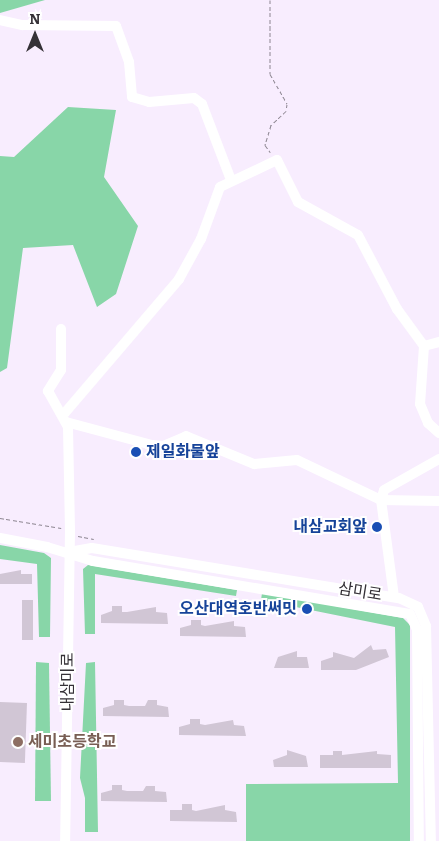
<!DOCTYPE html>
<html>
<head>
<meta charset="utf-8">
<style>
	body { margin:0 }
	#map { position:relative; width:439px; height:841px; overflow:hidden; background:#f8edfe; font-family:Bitter,"Noto Sans KR",serif }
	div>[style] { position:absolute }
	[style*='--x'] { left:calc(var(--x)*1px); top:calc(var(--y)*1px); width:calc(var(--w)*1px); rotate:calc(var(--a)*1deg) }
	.green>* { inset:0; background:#88d6a8 }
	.building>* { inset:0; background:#d1c6d5; transform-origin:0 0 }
	.path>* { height:1px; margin-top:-0.5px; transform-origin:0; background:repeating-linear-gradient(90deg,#8d8691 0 4px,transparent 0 6.5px) }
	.minor>* { height:10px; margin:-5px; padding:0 5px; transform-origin:5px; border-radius:5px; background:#fff }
	.dots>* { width:14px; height:14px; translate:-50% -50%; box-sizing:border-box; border:2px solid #fff; border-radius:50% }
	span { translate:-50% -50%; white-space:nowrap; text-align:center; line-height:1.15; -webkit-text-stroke:4px #fff; paint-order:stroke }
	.transit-label { font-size:16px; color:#164399; font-weight:700 }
	.left { translate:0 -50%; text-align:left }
	.right { translate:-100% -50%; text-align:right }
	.street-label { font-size:16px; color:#353137 }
	.education-label { font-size:16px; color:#785e54; font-weight:700 }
	.north { position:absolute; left:10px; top:10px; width:50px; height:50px; -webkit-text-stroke:4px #fff; paint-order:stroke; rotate:0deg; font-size:14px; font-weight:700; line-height:20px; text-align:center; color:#353137 }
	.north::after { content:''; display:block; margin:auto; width:18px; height:22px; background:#353137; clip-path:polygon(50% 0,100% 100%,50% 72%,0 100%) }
</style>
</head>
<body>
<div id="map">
	<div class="green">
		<div style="clip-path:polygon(0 0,45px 0,0 13px)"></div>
		<div style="clip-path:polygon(68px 107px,116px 110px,104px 177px,138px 226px,116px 294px,97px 307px,73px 245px,23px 248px,7px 368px,0 372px,0 156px,14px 157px)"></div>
		<div style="clip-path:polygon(0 545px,44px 553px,51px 558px,50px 637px,39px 637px,37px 564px,0 559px)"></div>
		<div style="clip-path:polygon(88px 565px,237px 590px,236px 596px,95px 574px,95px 634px,85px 634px,83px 569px)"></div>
		<div style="clip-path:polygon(262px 593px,403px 618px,410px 625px,410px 841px,246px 841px,246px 784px,398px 783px,395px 627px,261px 600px)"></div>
		<div style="clip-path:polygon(36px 662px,49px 663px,51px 801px,35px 801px)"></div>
		<div style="clip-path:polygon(95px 662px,98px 832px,85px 832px,85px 798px,80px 778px,86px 663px)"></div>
	</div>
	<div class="building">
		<div style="clip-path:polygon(21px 570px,21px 574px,32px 574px,32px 584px,0 584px,0 574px)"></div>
		<div style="left:22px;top:600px;width:11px;height:40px"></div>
		<div style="clip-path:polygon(112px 606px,122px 606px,122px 612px,127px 612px,156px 607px,156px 612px,167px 613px,168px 624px,101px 623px,101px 615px,112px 611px)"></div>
		<div style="clip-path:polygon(191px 620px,201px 620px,201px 625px,205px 626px,234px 621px,234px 626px,245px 627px,246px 637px,180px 636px,180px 628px,191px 625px)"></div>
		<div style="clip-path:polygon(371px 645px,373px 650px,386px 649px,389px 657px,356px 670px,321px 670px,321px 661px,333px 657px,333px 652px,354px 658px)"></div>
		<div style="clip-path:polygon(297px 651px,297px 657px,307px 657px,309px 668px,274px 668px,278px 657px)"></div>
		<div style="clip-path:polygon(114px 700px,124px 700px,124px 705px,129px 706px,145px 706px,148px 700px,157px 700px,157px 705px,168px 707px,169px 717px,103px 716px,103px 708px,114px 705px)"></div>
		<div style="left:0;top:702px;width:27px;height:60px;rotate:2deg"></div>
		<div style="clip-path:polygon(190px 719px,200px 719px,200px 724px,205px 725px,233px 720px,234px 725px,244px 726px,246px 736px,179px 735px,179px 727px,190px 724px)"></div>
		<div style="clip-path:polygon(287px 750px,306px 756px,308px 767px,274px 767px,273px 760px,287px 755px)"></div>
		<div style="clip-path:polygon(333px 751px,342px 751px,342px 755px,377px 751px,377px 754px,391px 755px,391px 768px,320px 768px,320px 755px,333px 755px)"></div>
		<div style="clip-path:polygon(112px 785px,122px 785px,122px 790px,127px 791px,143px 791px,146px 786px,155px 786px,155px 791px,166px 792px,167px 802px,101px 801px,101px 793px,112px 790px)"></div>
		<div style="clip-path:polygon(182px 804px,192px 804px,192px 810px,196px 811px,225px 805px,225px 810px,236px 812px,237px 822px,170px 821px,170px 810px,182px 810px)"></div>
	</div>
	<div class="path">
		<div style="--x:270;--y:0;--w:74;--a:90"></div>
		<div style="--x:270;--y:74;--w:34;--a:60"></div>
		<div style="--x:287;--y:104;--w:7;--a:98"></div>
		<div style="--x:286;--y:111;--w:21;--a:137"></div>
		<div style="--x:271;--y:125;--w:21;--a:107"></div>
		<div style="--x:265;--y:145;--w:9;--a:54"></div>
		<div style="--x:0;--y:518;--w:62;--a:9.3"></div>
		<div style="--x:78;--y:536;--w:16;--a:11"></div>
	</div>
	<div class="minor">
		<div style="--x:0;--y:20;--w:23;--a:13"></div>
		<div style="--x:22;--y:25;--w:94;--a:0.6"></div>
		<div style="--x:116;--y:26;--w:38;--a:70"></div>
		<div style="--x:129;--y:62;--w:35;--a:85"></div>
		<div style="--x:132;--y:97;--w:18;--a:16"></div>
		<div style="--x:149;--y:102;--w:45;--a:-5.1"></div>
		<div style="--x:194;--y:98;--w:10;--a:37"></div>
		<div style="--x:202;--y:104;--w:81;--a:69.1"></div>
		<div style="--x:61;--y:329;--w:41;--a:90"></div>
		<div style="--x:61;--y:370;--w:25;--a:122"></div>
		<div style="--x:48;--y:391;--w:41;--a:60.9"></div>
		<div style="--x:68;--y:427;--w:104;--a:88.9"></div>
		<div style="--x:70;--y:531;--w:310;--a:90.9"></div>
		<div style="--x:424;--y:346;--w:58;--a:93.9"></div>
		<div style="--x:420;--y:404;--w:21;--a:67"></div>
		<div style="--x:428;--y:423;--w:15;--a:42"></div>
		<div style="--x:63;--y:415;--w:179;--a:-49.5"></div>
		<div style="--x:179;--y:279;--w:46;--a:-61.2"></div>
		<div style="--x:201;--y:239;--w:55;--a:-69.9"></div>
		<div style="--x:220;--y:187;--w:63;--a:-25.3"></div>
		<div style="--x:277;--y:160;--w:47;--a:63.4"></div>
		<div style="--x:298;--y:202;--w:68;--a:28.8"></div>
		<div style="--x:358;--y:235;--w:84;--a:62.2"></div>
		<div style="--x:397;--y:309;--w:46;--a:53.9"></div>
		<div style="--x:424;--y:346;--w:16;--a:-15"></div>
		<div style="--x:66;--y:422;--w:89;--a:15"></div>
		<div style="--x:152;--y:445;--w:11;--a:5"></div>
		<div style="--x:163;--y:446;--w:25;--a:-23"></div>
		<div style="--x:186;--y:436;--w:74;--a:22.4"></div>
		<div style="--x:254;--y:464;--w:43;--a:-5.3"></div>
		<div style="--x:297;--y:460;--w:93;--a:25.5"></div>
		<div style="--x:381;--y:500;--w:58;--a:1"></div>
		<div style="--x:0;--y:538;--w:48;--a:10.8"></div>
		<div style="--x:47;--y:547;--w:48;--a:16.9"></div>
		<div style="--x:93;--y:561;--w:321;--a:9.5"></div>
		<div style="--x:410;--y:614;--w:17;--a:66"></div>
		<div style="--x:417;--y:630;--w:211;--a:89.5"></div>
		<div style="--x:69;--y:552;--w:23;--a:-10"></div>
		<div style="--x:92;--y:548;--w:311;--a:9.3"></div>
		<div style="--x:399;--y:598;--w:21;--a:25"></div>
		<div style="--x:418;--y:607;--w:21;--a:67"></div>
		<div style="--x:426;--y:626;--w:215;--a:88.7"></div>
		<div style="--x:394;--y:597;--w:98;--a:-97.6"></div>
		<div style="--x:381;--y:500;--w:10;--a:-73"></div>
		<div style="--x:384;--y:490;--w:63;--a:-29.4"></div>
	</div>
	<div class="dots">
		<div style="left:136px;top:452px;background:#1a4fb4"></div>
		<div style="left:377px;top:527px;background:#1a4fb4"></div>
		<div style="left:307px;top:609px;background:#1a4fb4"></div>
		<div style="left:18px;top:742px;background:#8d6e63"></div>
	</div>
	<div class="transit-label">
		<span class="left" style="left:146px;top:452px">제일화물앞</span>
		<span class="right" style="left:367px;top:527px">내삼교회앞</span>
		<span class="right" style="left:297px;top:609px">오산대역호반써밋</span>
	</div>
	<div class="street-label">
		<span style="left:360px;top:592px;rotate:9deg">삼미로</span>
		<span style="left:68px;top:682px;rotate:-90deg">내삼미로</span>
	</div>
	<div class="education-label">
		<span class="left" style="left:28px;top:742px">세미초등학교</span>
	</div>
	<div class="north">N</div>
</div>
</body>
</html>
